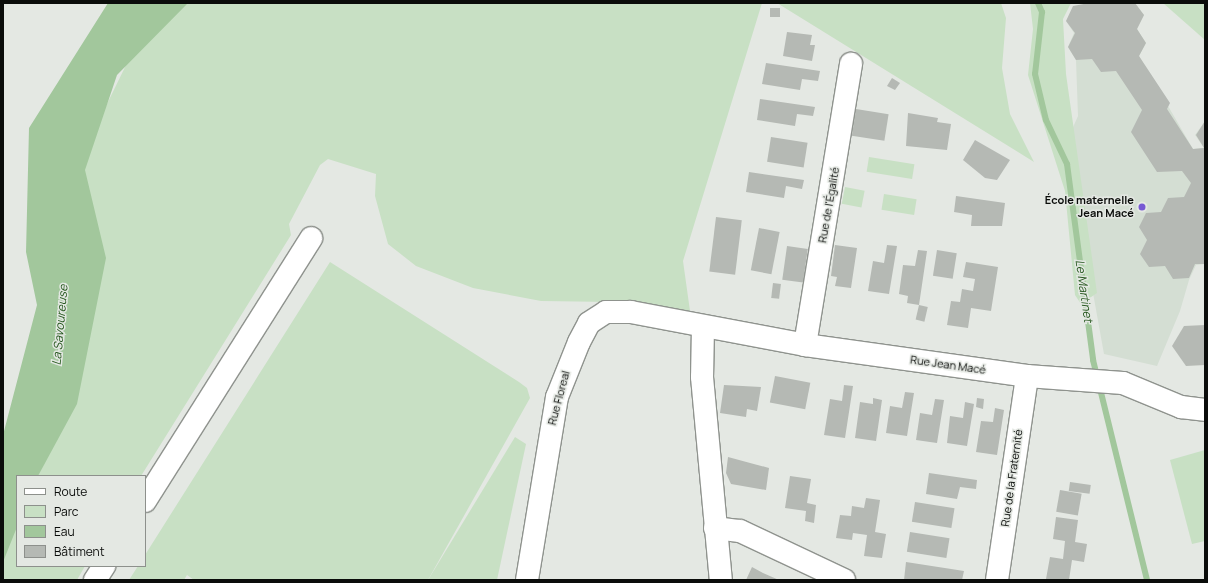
<!DOCTYPE html>
<html>
<head>
<meta charset="utf-8">
<style>
	body { margin:0 }
	#map { position:relative; width:1208px; height:583px; overflow:hidden; background:#e4e8e3; font-family:Manrope,sans-serif }
	div>[style] { position:absolute }
	[style*='--x'] { left:calc(var(--x)*1px); top:calc(var(--y)*1px); width:calc(var(--w)*1px); rotate:calc(var(--a)*1deg) }
	.built>* { inset:0; background:#d4ded3 }
	.green>* { inset:0; background:#c8e0c4; transform-origin:0 0 }
	.water>* { inset:0; background:#a2c79c }
	.stream>* { height:6px; margin:-3px; padding:0 3px; transform-origin:3px; border-radius:3px; background:#a2c79c }
	.building>* { inset:0; background:#b5b9b4; transform-origin:0 0 }
	.roads { filter:drop-shadow(1px 0 #8f938e) drop-shadow(-1px 0 #8f938e) drop-shadow(0 1px #8f938e) drop-shadow(0 -1px #8f938e) }
	.minor>* { height:22px; margin:-11px; padding:0 11px; transform-origin:11px; border-radius:11px; background:#fff }
	.dots>* { width:11px; height:11px; translate:-50% -50%; box-sizing:border-box; border:2px solid #e4e8e3; border-radius:50% }
	span { translate:-50% -50%; white-space:nowrap; text-align:center; line-height:1.15; -webkit-text-stroke:3px #e4e8e3; paint-order:stroke }
	.poi-label { font-size:11px; color:#0a0c0a; font-weight:700 }
	.right { translate:-100% -50%; text-align:right }
	.street-label { font-size:11px; color:#0a0c0a }
	.water-label { font-size:12px; color:#27581f; font-style:italic }
	.frame { position:absolute; inset:0; border:4px solid #0a0c0a; pointer-events:none }
	.legend { position:absolute; left:16px; top:475px; width:130px; height:92px; box-sizing:border-box; background:#e4e8e3; border:1px solid #8d908c; margin:0; padding:5px 7px; list-style:none; font-size:12px; color:#0a0c0a }
	.legend li { display:flex; align-items:center; gap:8px; height:20px }
	.legend b { width:20px; border:1px solid #8d908c }
</style>
</head>
<body>
<div id="map">
	<div class="built">
		<div style="clip-path:polygon(1089px 3px,1135px 3px,1144px 15px,1137px 29px,1146px 43px,1139px 56px,1193px 149px,1204px 148px,1195px 135px,1205px 121px,1205px 264px,1196px 265px,1189px 280px,1180px 311px,1157px 366px,1104px 354px,1066px 143px,1078px 116px,1076px 60px,1068px 47px,1074px 33px,1066px 21px)"></div>
	</div>
	<div class="green">
		<div style="clip-path:polygon(183px 3px,762px 3px,683px 261px,690px 311px,612px 302px,541px 301px,473px 288px,416px 266px,388px 244px,375px 196px,376px 174px,328px 159px,320px 165px,289px 224px,291px 235px,141px 476px,38px 476px,55px 439px,83px 153px,128px 61px)"></div>
		<div style="clip-path:polygon(777px 3px,1001px 3px,1006px 18px,1002px 68px,1010px 114px,1034px 162px)"></div>
		<div style="clip-path:polygon(1030px 3px,1071px 3px,1063px 19px,1066px 74px,1097px 293px,1081px 304px,1075px 295px,1065px 191px,1028px 75px,1033px 29px)"></div>
		<div style="clip-path:polygon(1163px 3px,1205px 3px,1205px 40px)"></div>
		<div style="left:869px;top:157px;width:46px;height:15px;rotate:9deg"></div>
		<div style="left:845px;top:187px;width:20px;height:17px;rotate:11deg"></div>
		<div style="left:884px;top:194px;width:33px;height:16px;rotate:9deg"></div>
		<div style="clip-path:polygon(330px 262px,519px 382px,527px 388px,530px 398px,428px 580px,194px 580px,187px 575px,184px 580px,129px 580px,138px 566px,145px 566px,145px 555px)"></div>
		<div style="clip-path:polygon(515px 437px,526px 444px,497px 580px,428px 580px)"></div>
		<div style="clip-path:polygon(1205px 450px,1205px 541px,1192px 544px,1170px 460px)"></div>
		<div style="clip-path:polygon(17px 522px,17px 566px,85px 566px,77px 580px,3px 580px,3px 556px)"></div>
	</div>
	<div class="water">
		<div style="clip-path:polygon(108px 3px,188px 3px,117px 75px,85px 170px,106px 258px,77px 404px,38px 476px,17px 476px,17px 527px,3px 562px,3px 435px,37px 305px,26px 252px,29px 128px)"></div>
	</div>
	<div class="stream">
		<div style="--x:1038;--y:3;--w:10;--a:66"></div>
		<div style="--x:1042;--y:12;--w:62;--a:96.4"></div>
		<div style="--x:1035;--y:74;--w:47;--a:76.6"></div>
		<div style="--x:1046;--y:120;--w:49;--a:64.5"></div>
		<div style="--x:1067;--y:164;--w:198;--a:82.4"></div>
		<div style="--x:1093;--y:360;--w:227;--a:76.2"></div>
	</div>
	<div class="building">
		<div style="clip-path:polygon(1089px 3px,1135px 3px,1144px 15px,1137px 29px,1146px 43px,1139px 56px,1170px 103px,1167px 109px,1193px 149px,1204px 148px,1196px 135px,1205px 121px,1205px 264px,1195px 264px,1189px 278px,1173px 279px,1165px 266px,1149px 267px,1140px 254px,1147px 240px,1139px 227px,1146px 213px,1161px 212px,1168px 198px,1184px 197px,1191px 183px,1182px 171px,1157px 172px,1131px 132px,1142px 110px,1116px 71px,1101px 72px,1092px 59px,1076px 60px,1068px 47px,1075px 33px,1066px 21px,1073px 6px)"></div>
		<div style="left:770px;top:8px;width:10px;height:9px"></div>
		<div style="clip-path:polygon(787px 32px,812px 35px,810px 45px,815px 45px,812px 61px,783px 56px)"></div>
		<div style="clip-path:polygon(766px 63px,820px 71px,818px 81px,802px 79px,800px 90px,762px 84px)"></div>
		<div style="clip-path:polygon(892px 78px,900px 83px,895px 90px,887px 86px)"></div>
		<div style="clip-path:polygon(760px 99px,815px 107px,813px 116px,797px 114px,795px 126px,757px 120px)"></div>
		<div style="left:856px;top:109px;width:33px;height:27px;rotate:9deg"></div>
		<div style="clip-path:polygon(908px 113px,938px 118px,937px 122px,951px 124px,947px 150px,906px 146px)"></div>
		<div style="left:771px;top:137px;width:37px;height:25px;rotate:9deg"></div>
		<div style="clip-path:polygon(975px 140px,1010px 160px,997px 180px,985px 178px,963px 160px)"></div>
		<div style="clip-path:polygon(749px 172px,804px 180px,802px 189px,786px 186px,784px 198px,746px 192px)"></div>
		<div style="clip-path:polygon(956px 196px,1005px 203px,1002px 226px,971px 226px,972px 215px,954px 212px)"></div>
		<div style="left:716px;top:217px;width:26px;height:55px;rotate:7deg"></div>
		<div style="left:759px;top:228px;width:21px;height:43px;rotate:11deg"></div>
		<div style="clip-path:polygon(835px 245px,857px 248px,851px 288px,835px 286px,837px 277px,831px 276px)"></div>
		<div style="clip-path:polygon(887px 245px,897px 246px,889px 294px,868px 291px,873px 261px,884px 263px)"></div>
		<div style="left:787px;top:246px;width:21px;height:34px;rotate:8deg"></div>
		<div style="clip-path:polygon(918px 250px,927px 251px,919px 305px,907px 303px,908px 296px,899px 294px,903px 265px,915px 266px)"></div>
		<div style="left:937px;top:250px;width:20px;height:26px;rotate:9deg"></div>
		<div style="clip-path:polygon(966px 262px,998px 267px,991px 311px,971px 308px,968px 328px,947px 325px,951px 301px,960px 302px,962px 289px,973px 291px,975px 279px,963px 277px)"></div>
		<div style="left:773px;top:283px;width:8px;height:15px;rotate:7deg"></div>
		<div style="left:919px;top:305px;width:9px;height:15px;rotate:13deg"></div>
		<div style="clip-path:polygon(1205px 325px,1205px 365px,1186px 366px,1172px 346px,1184px 326px)"></div>
		<div style="left:775px;top:376px;width:36px;height:27px;rotate:11deg"></div>
		<div style="clip-path:polygon(724px 385px,761px 387px,757px 411px,747px 409px,746px 417px,720px 413px)"></div>
		<div style="clip-path:polygon(844px 385px,853px 386px,845px 438px,824px 435px,830px 399px,842px 401px)"></div>
		<div style="clip-path:polygon(905px 392px,914px 393px,907px 436px,886px 433px,890px 406px,902px 408px)"></div>
		<div style="clip-path:polygon(873px 398px,882px 400px,876px 441px,855px 438px,860px 402px,873px 404px)"></div>
		<div style="clip-path:polygon(977px 398px,984px 399px,983px 409px,976px 407px)"></div>
		<div style="clip-path:polygon(935px 399px,944px 400px,937px 443px,916px 440px,920px 413px,932px 415px)"></div>
		<div style="clip-path:polygon(965px 402px,974px 404px,967px 446px,947px 443px,950px 416px,963px 418px)"></div>
		<div style="clip-path:polygon(995px 408px,1004px 410px,997px 455px,976px 452px,981px 421px,993px 422px)"></div>
		<div style="clip-path:polygon(728px 457px,769px 468px,766px 490px,731px 484px,726px 473px)"></div>
		<div style="clip-path:polygon(929px 473px,977px 480px,976px 489px,960px 487px,957px 499px,926px 494px)"></div>
		<div style="clip-path:polygon(790px 476px,811px 479px,807px 503px,816px 505px,814px 523px,805px 521px,806px 511px,785px 508px)"></div>
		<div style="left:1070px;top:482px;width:21px;height:9px;rotate:8deg"></div>
		<div style="left:1060px;top:490px;width:22px;height:22px;rotate:10deg"></div>
		<div style="clip-path:polygon(866px 498px,880px 500px,875px 532px,886px 534px,882px 558px,864px 556px,867px 535px,853px 533px,852px 540px,836px 538px,840px 515px,851px 516px,852px 506px,864px 508px)"></div>
		<div style="left:915px;top:502px;width:40px;height:20px;rotate:9deg"></div>
		<div style="clip-path:polygon(1056px 517px,1078px 520px,1075px 542px,1087px 544px,1084px 562px,1072px 560px,1069px 580px,1046px 579px,1050px 557px,1063px 559px,1065px 541px,1053px 539px)"></div>
		<div style="left:910px;top:532px;width:40px;height:20px;rotate:9deg"></div>
		<div style="clip-path:polygon(906px 562px,964px 571px,962px 580px,904px 580px)"></div>
		<div style="clip-path:polygon(752px 567px,763px 573px,779px 580px,746px 580px)"></div>
	</div>
	<div class="roads">
		<div class="minor">
			<div style="--x:703;--y:327;--w:50;--a:91.1"></div>
			<div style="--x:702;--y:377;--w:204;--a:84.7"></div>
			<div style="--x:805;--y:345;--w:285;--a:-80.7"></div>
			<div style="--x:145;--y:501;--w:311;--a:-57.7"></div>
			<div style="--x:715;--y:528;--w:25;--a:7"></div>
			<div style="--x:740;--y:531;--w:115;--a:25.2"></div>
			<div style="--x:95;--y:580;--w:17;--a:-57"></div>
			<div style="--x:527;--y:580;--w:185;--a:-80.7"></div>
			<div style="--x:557;--y:397;--w:59;--a:-68.2"></div>
			<div style="--x:579;--y:342;--w:21;--a:-62"></div>
			<div style="--x:589;--y:323;--w:20;--a:-33"></div>
			<div style="--x:606;--y:312;--w:25;--a:0"></div>
			<div style="--x:631;--y:312;--w:177;--a:10.7"></div>
			<div style="--x:805;--y:345;--w:224;--a:7.9"></div>
			<div style="--x:1027;--y:376;--w:96;--a:4.2"></div>
			<div style="--x:1123;--y:383;--w:63;--a:22.5"></div>
			<div style="--x:1181;--y:407;--w:24;--a:7"></div>
			<div style="--x:997;--y:580;--w:206;--a:-81.6"></div>
		</div>
	</div>
	<div class="dots">
		<div style="left:1142px;top:207px;background:#7759d3"></div>
	</div>
	<div class="poi-label">
		<span class="right" style="left:1134px;top:207px">École maternelle<br>Jean Macé</span>
	</div>
	<div class="street-label">
		<span style="left:829px;top:205px;rotate:-80deg">Rue de l'Égalité</span>
		<span style="left:948px;top:365px;rotate:8deg">Rue Jean Macé</span>
		<span style="left:559px;top:398px;rotate:-75deg">Rue Floreal</span>
		<span style="left:1012px;top:478px;rotate:-82deg">Rue de la Fraternité</span>
	</div>
	<div class="water-label">
		<span style="left:1084px;top:291px;rotate:82deg">Le Martinet</span>
		<span style="left:60px;top:325px;rotate:-85deg">La Savoureuse</span>
	</div>
	<div class="frame"></div>
	<ul class="legend">
	<li><b style="height:5px;background:#fff"></b>Route</li>
	<li><b style="height:11px;background:#c8e0c4"></b>Parc</li>
	<li><b style="height:11px;background:#a2c79c"></b>Eau</li>
	<li><b style="height:11px;background:#b5b9b4"></b>Bâtiment</li>
	</ul>
</div>
</body>
</html>
